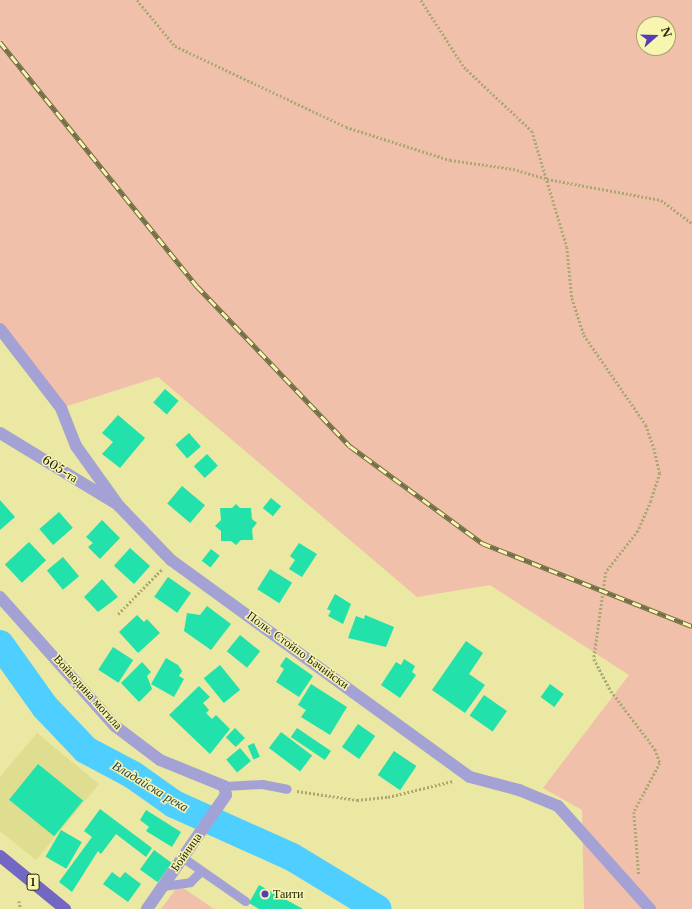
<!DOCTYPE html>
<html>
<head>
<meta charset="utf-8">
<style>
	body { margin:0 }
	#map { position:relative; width:692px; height:909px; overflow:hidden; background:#eae8a2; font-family:"Libre Baskerville",serif }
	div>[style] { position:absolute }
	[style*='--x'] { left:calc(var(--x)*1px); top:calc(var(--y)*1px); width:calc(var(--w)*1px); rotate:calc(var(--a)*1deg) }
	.built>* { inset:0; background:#dfdd90 }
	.green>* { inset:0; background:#f0c0aa }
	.stream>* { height:4.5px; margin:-2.25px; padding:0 2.25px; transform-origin:2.25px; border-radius:2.25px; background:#4fcfff }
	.river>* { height:28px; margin:-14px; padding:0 14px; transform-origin:14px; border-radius:14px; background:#4fcfff }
	.building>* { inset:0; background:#22e1aa; transform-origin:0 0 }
	.path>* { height:2.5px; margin-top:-1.25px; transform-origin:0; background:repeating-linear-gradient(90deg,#aba971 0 2px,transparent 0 4px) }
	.lane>* { height:9px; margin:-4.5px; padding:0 4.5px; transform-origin:4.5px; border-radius:4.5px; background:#a4a2d4 }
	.street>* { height:12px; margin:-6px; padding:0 6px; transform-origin:6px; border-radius:6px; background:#a4a2d4 }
	.primary>* { height:12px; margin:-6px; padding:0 6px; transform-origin:6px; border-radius:6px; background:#7267c2 }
	.rail>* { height:4.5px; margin-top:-2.25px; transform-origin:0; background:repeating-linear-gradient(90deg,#f7f5af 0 9px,#717044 0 18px); box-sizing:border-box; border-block:1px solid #717044 }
	.dots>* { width:11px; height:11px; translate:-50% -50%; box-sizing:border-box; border:2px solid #f7f5af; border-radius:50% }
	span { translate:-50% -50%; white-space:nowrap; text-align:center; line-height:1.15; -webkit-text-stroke:3px #f7f5af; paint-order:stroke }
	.shield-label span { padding:1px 3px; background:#f7f5af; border:1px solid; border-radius:3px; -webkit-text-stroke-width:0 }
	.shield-label { font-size:11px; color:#27260a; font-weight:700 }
	.street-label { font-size:12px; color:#27260a }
	.poi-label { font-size:12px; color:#27260a }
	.left { translate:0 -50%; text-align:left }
	.water-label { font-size:13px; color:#2b4652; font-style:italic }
	.north { position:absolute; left:636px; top:16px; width:40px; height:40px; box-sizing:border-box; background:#f7f5af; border:1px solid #a4a26d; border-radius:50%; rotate:70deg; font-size:11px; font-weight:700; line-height:16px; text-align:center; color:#27260a }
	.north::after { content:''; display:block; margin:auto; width:14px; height:18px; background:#563db5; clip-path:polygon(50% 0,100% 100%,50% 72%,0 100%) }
</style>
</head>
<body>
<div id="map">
	<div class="built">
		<div style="clip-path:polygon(37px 733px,99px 784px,36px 860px,0 831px,0 777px)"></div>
	</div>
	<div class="green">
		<div style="clip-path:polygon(evenodd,0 0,692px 0,692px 909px,584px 909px,582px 810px,543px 788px,629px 675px,490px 585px,417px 597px,158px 377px,61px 408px,0 329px,0 0,644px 24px,668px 24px,668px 48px,644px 48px,644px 24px)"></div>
		<div style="clip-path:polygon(179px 885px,214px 909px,161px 909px)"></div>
	</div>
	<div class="stream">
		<div style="--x:359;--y:909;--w:11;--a:-49"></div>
	</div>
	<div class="river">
		<div style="--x:0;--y:644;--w:77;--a:54.5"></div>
		<div style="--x:45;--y:707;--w:59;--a:46.4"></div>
		<div style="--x:86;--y:750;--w:53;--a:28"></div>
		<div style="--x:133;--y:775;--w:50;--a:35.3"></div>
		<div style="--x:174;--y:804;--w:129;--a:24.2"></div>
		<div style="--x:292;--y:857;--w:100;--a:31.2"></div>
	</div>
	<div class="building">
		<div style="left:165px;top:389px;width:18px;height:18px;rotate:41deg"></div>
		<div style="clip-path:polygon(118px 415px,145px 438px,120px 468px,102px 454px,113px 442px,102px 433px)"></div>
		<div style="left:189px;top:433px;width:18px;height:18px;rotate:49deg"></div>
		<div style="left:207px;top:454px;width:16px;height:18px;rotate:47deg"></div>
		<div style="left:182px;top:486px;width:30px;height:23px;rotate:40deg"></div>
		<div style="left:271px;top:498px;width:13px;height:13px;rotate:39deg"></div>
		<div style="clip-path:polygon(0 500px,15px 517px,0 530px)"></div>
		<div style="clip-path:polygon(236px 504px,240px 508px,251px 508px,252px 519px,257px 523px,252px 529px,253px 540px,241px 540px,236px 545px,231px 541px,221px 541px,221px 531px,215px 526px,221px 520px,220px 508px,232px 508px)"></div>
		<div style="left:59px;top:512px;width:21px;height:26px;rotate:49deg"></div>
		<div style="clip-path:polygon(102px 520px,120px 538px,100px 559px,88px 547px,93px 543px,86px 537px)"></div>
		<div style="left:29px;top:542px;width:25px;height:33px;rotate:47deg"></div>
		<div style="clip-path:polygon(299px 543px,317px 554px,302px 577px,289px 569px,295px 560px,290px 556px)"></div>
		<div style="left:130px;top:548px;width:27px;height:24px;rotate:42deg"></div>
		<div style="left:211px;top:549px;width:11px;height:15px;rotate:38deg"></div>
		<div style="left:63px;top:557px;width:25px;height:21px;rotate:50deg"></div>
		<div style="left:270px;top:569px;width:26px;height:24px;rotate:32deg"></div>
		<div style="left:168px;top:577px;width:28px;height:24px;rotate:35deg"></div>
		<div style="clip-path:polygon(102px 579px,118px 597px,98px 612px,84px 597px)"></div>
		<div style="clip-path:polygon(335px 594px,351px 604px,343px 624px,328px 616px,331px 611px,327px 609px)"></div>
		<div style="clip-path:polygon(207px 606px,231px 624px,211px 650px,184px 631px,187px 613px,200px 615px)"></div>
		<div style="clip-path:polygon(137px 615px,144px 622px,147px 619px,160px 633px,138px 653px,119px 632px)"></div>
		<div style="clip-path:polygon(365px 615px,394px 627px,386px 647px,348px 638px,356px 616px,364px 619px)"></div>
		<div style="left:240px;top:635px;width:26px;height:21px;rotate:39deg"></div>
		<div style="clip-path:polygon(466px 641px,483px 653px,469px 674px,485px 685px,465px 713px,432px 690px)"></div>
		<div style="left:113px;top:647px;width:24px;height:27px;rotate:33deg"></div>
		<div style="clip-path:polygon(286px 657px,313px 676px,299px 697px,276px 682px,284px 669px,280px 666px)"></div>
		<div style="clip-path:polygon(166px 658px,178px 665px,182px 671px,179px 676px,184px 679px,174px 697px,151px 684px)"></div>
		<div style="clip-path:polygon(404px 659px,415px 666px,412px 672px,416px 675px,400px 698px,381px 685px,396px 662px,401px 665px)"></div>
		<div style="clip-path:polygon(142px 662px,151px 672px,147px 676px,152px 689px,139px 702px,121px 683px)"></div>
		<div style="left:220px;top:665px;width:32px;height:21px;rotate:51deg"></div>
		<div style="clip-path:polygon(311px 684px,347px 707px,330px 735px,301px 717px,306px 710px,298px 705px)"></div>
		<div style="left:550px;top:684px;width:17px;height:16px;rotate:36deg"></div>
		<div style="clip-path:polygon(199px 686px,210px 697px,203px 703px,209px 710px,206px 713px,212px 719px,216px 715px,230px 729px,210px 754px,169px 715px)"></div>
		<div style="left:484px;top:695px;width:28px;height:25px;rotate:35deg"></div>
		<div style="left:358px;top:724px;width:21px;height:28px;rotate:35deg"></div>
		<div style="left:235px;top:728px;width:14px;height:13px;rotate:45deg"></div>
		<div style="left:297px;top:728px;width:41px;height:11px;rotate:34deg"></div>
		<div style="left:281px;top:732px;width:39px;height:20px;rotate:37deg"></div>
		<div style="left:254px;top:743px;width:15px;height:7px;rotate:67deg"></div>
		<div style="left:240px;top:748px;width:17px;height:18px;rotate:50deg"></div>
		<div style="left:394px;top:751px;width:27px;height:29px;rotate:34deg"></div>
		<div style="left:38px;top:764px;width:58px;height:46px;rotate:39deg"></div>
		<div style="clip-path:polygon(100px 809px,152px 848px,146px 857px,116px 834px,101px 854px,98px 851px,72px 892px,59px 882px,92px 837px,84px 831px)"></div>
		<div style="clip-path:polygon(146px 810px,181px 832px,172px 847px,146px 831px,149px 827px,140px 820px)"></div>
		<div style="left:61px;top:830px;width:24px;height:31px;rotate:30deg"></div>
		<div style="left:154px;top:850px;width:22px;height:24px;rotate:36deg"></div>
		<div style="clip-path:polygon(112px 872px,120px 878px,125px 872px,141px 884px,128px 902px,103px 884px)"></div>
		<div style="clip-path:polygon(259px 885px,303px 909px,259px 909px,249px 903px)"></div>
	</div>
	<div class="path">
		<div style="--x:137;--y:0;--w:60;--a:50.4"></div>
		<div style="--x:175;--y:46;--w:189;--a:25.3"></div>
		<div style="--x:346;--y:127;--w:109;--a:17.6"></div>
		<div style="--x:450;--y:160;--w:64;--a:8.1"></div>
		<div style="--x:513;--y:169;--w:35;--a:16"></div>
		<div style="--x:547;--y:179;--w:116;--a:10.4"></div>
		<div style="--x:661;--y:200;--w:39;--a:37"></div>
		<div style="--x:421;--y:0;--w:80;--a:57.3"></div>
		<div style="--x:464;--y:67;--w:93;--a:43.3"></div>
		<div style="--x:532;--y:131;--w:121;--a:73.2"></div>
		<div style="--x:567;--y:247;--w:51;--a:84.4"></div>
		<div style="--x:572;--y:298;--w:39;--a:72"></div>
		<div style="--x:584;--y:335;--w:109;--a:55.4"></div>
		<div style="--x:646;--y:425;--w:24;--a:71"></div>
		<div style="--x:654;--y:448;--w:26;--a:77"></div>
		<div style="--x:660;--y:473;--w:29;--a:108"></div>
		<div style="--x:651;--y:501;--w:33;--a:113"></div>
		<div style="--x:638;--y:531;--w:52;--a:128"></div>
		<div style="--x:606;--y:572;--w:88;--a:97.9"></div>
		<div style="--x:594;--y:659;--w:36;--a:62"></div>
		<div style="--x:611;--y:691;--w:73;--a:52.8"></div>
		<div style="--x:655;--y:749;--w:15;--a:70"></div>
		<div style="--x:660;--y:763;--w:55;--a:118"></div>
		<div style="--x:634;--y:812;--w:63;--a:85.5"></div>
		<div style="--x:118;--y:614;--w:63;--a:-45.6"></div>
		<div style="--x:297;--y:791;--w:61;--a:8.5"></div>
		<div style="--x:357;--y:800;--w:31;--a:-6"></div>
		<div style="--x:388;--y:797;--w:67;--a:-13.8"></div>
		<div style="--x:19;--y:901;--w:8;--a:76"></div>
	</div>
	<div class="lane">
		<div style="--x:224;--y:786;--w:38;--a:-3"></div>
		<div style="--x:262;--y:784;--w:25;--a:11"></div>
		<div style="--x:182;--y:857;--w:77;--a:34.9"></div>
		<div style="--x:163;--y:886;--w:27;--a:-8"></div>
		<div style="--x:190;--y:882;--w:14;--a:-45"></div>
	</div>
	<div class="street">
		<div style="--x:0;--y:329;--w:100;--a:52.3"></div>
		<div style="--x:61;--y:408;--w:41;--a:68.5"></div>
		<div style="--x:76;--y:446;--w:74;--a:54.4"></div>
		<div style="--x:119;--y:506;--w:75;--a:46.1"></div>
		<div style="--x:171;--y:560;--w:369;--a:36"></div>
		<div style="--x:470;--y:777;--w:51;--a:14.9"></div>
		<div style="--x:519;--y:790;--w:42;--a:22.3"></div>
		<div style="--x:558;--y:806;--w:138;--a:48.2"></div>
		<div style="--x:0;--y:433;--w:135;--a:31.3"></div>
		<div style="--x:0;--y:597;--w:173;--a:48.3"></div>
		<div style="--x:115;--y:726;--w:56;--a:37.1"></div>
		<div style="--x:160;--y:760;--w:69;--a:22.1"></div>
		<div style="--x:224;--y:786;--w:9;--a:77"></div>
		<div style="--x:226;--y:795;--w:139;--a:124.7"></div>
	</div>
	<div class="primary">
		<div style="--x:0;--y:856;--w:84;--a:39.2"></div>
	</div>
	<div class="rail">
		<div style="--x:0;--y:42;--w:314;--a:51.1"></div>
		<div style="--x:197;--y:286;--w:221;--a:46.3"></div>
		<div style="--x:350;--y:446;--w:164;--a:36.3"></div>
		<div style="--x:482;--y:543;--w:226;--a:21.6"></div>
	</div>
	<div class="dots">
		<div style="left:265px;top:894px;background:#563db5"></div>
	</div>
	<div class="shield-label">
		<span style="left:33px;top:882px">1</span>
	</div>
	<div class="street-label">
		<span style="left:60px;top:469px;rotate:32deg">605-та</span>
		<span style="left:298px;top:650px;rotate:36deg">Полк. Стойно Бачийски</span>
		<span style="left:88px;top:692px;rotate:48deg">Войводина могила</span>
		<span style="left:186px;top:852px;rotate:-55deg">Бойница</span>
	</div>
	<div class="poi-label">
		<span class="left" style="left:273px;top:894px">Таити</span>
	</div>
	<div class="water-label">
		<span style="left:150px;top:787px;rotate:31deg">Владайска река</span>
	</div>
	<div class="north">N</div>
</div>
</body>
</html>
